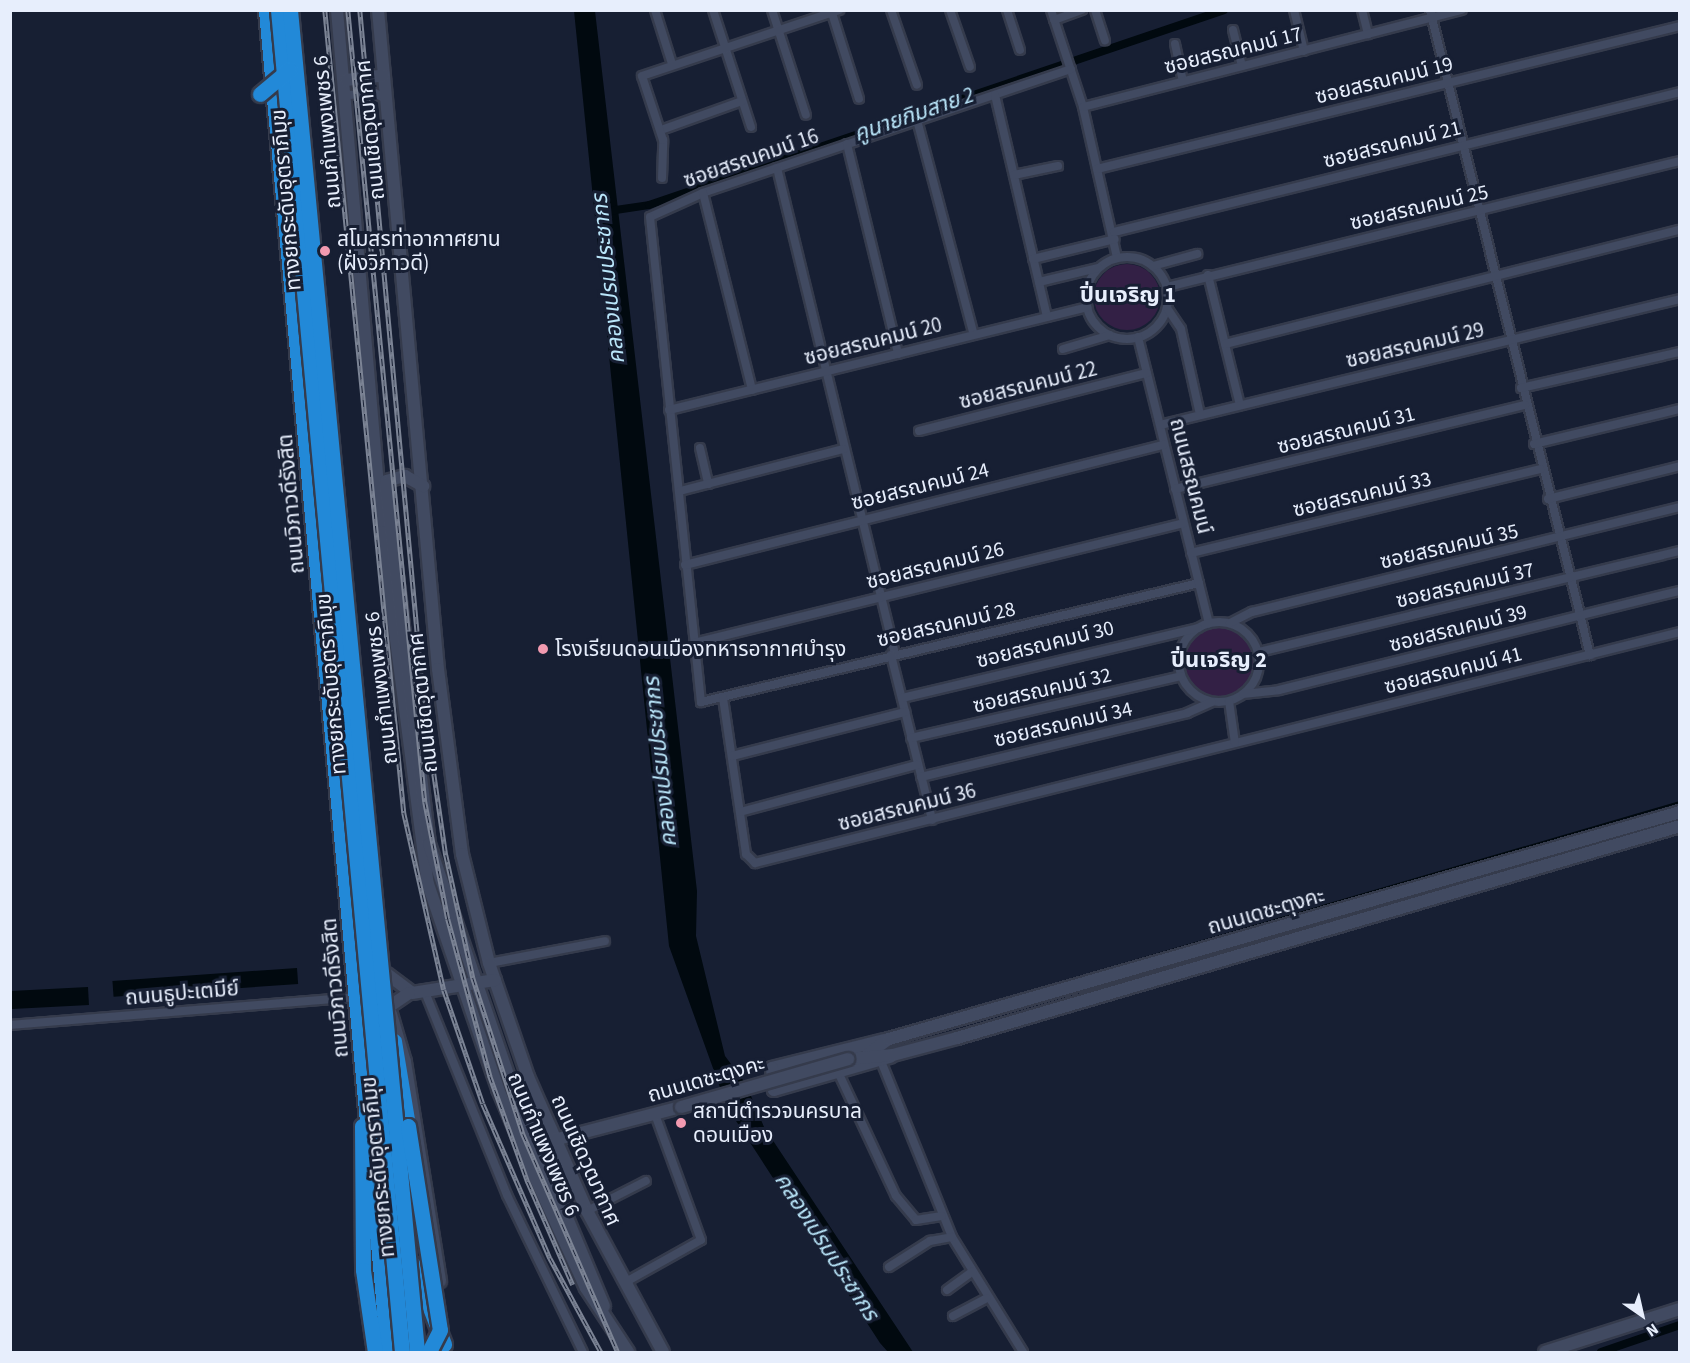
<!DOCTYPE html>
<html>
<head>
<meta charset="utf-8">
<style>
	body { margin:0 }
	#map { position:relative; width:1690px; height:1363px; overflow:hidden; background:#171f33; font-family:"Source Sans 3","Noto Sans Thai",sans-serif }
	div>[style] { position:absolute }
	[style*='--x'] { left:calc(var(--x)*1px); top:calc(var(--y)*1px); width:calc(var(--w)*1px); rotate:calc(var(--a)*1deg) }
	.green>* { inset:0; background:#332045 }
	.round { border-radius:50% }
	.water>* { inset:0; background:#01090f; transform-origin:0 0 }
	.stream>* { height:2px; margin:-1px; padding:0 1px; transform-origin:1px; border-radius:1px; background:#01090f }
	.canal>* { height:8px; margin:-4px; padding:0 4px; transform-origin:4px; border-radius:4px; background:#01090f }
	.roads { filter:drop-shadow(2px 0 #353b4c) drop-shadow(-2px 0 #353b4c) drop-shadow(0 2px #353b4c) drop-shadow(0 -2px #353b4c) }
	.street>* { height:8px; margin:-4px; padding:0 4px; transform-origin:4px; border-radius:4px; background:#414a61 }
	.street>.ring { margin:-4px; padding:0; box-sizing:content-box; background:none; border:8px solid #414a61; border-radius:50% }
	.secondary>* { height:12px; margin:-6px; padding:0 6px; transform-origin:6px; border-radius:6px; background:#414a61 }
	.highway>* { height:15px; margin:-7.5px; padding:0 7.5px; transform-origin:7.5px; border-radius:7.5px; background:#2289d8 }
	.rail>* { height:4.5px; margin-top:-2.25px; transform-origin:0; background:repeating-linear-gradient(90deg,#171f33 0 7px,#7c8495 0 14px); box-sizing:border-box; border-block:2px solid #7c8495 }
	.bridges { filter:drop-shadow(2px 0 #353b4c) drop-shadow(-2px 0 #353b4c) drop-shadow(0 2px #353b4c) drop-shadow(0 -2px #353b4c) }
	.secondary-bridge>* { height:12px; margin:-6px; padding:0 6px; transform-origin:6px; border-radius:6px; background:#414a61 }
	.highway-bridge>* { height:15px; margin:-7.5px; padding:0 7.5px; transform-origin:7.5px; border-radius:7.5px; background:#2289d8 }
	.dots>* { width:16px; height:16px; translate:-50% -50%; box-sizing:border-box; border:3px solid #171f33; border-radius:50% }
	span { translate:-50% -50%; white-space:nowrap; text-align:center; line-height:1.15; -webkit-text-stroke:6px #171f33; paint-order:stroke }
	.street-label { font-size:21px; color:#e7eefc }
	.poi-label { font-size:21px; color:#e7eefc }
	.left { translate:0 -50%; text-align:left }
	.water-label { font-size:22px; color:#bae6fa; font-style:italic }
	.neighbourhood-label { font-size:22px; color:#e7eefc; font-weight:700 }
	.frame { position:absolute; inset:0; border:12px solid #e7eefc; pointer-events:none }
	.north { position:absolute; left:1612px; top:1285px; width:60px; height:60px; -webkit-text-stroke:4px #171f33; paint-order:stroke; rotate:146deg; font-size:16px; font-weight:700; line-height:24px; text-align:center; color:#e7eefc }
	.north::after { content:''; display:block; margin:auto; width:21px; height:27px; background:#e7eefc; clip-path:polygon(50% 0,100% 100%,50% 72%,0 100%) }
</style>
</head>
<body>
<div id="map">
	<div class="green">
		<div class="round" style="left:1094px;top:264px;width:66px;height:66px"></div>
		<div class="round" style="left:1183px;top:627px;width:70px;height:70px"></div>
	</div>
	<div class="water">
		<div style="clip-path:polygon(574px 11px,595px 11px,697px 891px,696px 936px,725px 1056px,746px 1084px,764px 1127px,913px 1352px,888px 1352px,880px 1343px,727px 1107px,669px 946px)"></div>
		<div style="left:297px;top:968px;width:16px;height:185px;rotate:86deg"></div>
		<div style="left:88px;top:987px;width:18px;height:77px;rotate:87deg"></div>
	</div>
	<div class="stream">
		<div style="--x:959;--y:1012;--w:751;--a:-16.24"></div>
	</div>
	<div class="canal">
		<div style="--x:609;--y:211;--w:40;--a:-8.5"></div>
		<div style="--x:649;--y:205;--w:607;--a:-18.73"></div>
		<div style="--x:1601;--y:1352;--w:83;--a:-18.9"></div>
	</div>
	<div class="roads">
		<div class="street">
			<div style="--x:655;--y:10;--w:57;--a:72.5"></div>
			<div style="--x:713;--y:10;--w:123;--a:72"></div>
			<div style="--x:772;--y:10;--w:110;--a:72.1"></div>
			<div style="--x:831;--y:10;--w:93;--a:72.5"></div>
			<div style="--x:891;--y:10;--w:79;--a:70.9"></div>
			<div style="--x:950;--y:10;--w:60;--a:70.7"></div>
			<div style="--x:1007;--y:10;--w:42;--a:72"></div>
			<div style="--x:1051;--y:10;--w:102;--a:71.7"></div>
			<div style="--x:1083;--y:107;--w:155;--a:77.3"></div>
			<div style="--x:1095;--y:10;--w:32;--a:72"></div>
			<div style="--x:1294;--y:10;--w:42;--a:76.3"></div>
			<div style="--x:1362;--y:10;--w:25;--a:76"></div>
			<div style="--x:1430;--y:10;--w:665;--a:76.07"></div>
			<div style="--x:1054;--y:20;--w:30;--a:-20"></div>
			<div style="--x:1233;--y:30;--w:37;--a:76"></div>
			<div style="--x:1175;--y:44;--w:38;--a:78"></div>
			<div style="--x:1071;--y:69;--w:388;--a:161.4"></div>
			<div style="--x:703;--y:193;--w:58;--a:155.6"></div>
			<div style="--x:650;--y:217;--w:488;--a:84"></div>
			<div style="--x:701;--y:702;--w:512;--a:-13.44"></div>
			<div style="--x:349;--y:95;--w:26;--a:-4"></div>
			<div style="--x:375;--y:93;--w:14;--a:30"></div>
			<div style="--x:995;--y:95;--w:228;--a:76.8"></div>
			<div style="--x:1083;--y:107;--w:391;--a:-14.4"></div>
			<div style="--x:917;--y:120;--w:222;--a:75.2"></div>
			<div style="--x:661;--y:130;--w:86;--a:-19.7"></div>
			<div style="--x:847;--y:144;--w:216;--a:76.3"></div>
			<div style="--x:777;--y:168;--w:500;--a:76.35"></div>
			<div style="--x:1097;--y:169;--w:600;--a:-13.78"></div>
			<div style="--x:1014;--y:175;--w:45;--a:-11.6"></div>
			<div style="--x:662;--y:178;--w:38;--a:-88"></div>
			<div style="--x:663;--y:140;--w:67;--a:-108.2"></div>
			<div style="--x:642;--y:76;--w:208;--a:-18.5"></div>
			<div style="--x:703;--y:193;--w:203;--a:76"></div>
			<div style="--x:1114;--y:232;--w:583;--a:-13.89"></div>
			<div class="ring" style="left:1086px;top:257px;width:74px;height:74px"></div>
			<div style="--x:1033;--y:259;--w:84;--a:-13.7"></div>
			<div style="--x:1153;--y:266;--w:46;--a:-15.3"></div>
			<div style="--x:1208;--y:275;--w:134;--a:76.2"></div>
			<div style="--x:1039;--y:282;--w:61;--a:-13.3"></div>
			<div style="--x:1167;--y:287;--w:528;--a:-13.8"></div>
			<div style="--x:1167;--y:308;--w:25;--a:56"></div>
			<div style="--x:1181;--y:329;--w:88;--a:77.5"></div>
			<div style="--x:1138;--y:337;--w:295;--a:76.1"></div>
			<div style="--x:1225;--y:344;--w:469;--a:-14.1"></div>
			<div style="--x:1063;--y:349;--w:49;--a:-16.6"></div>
			<div style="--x:1521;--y:388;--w:163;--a:-12.8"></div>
			<div style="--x:669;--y:410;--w:431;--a:-13.8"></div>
			<div style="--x:1160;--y:425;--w:535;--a:-13.62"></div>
			<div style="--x:919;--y:431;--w:235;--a:-14.3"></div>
			<div style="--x:1534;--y:444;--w:150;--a:-13.5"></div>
			<div style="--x:700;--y:448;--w:37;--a:77"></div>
			<div style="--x:1175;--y:489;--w:360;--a:-13.5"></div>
			<div style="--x:680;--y:491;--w:169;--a:-14.4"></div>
			<div style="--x:1548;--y:499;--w:136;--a:-14"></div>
			<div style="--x:1191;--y:553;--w:359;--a:-13.5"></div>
			<div style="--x:685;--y:565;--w:494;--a:-14.1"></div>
			<div class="ring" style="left:1179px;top:622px;width:72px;height:72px"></div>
			<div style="--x:1230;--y:623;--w:25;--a:-27"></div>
			<div style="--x:1252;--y:612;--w:441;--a:-13.8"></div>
			<div style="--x:694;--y:643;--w:504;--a:-13.76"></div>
			<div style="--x:1259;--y:652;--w:433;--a:-13.5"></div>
			<div style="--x:891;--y:655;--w:170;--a:76"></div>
			<div style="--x:1243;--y:694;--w:36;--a:-6"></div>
			<div style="--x:1279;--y:690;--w:413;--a:-13.9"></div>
			<div style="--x:723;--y:698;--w:158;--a:81.6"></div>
			<div style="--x:746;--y:854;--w:13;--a:45"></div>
			<div style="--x:755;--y:863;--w:953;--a:-14.02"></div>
			<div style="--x:902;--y:698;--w:304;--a:-13.3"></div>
			<div style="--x:1229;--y:701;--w:42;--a:81.9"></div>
			<div style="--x:911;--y:738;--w:277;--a:-12.9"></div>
			<div style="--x:732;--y:756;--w:179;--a:-14.3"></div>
			<div style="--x:921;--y:777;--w:274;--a:-13.5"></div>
			<div style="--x:1187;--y:713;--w:27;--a:-24"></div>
			<div style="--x:740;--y:812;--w:183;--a:-14.9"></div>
			<div style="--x:489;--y:963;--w:118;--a:-10.7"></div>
			<div style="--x:425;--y:992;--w:219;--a:68"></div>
			<div style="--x:507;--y:1195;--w:174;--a:64.2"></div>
			<div style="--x:10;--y:1025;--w:348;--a:-4.6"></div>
			<div style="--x:881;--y:1061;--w:190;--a:68"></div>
			<div style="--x:952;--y:1237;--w:135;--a:58.3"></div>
			<div style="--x:839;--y:1074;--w:135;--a:65"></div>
			<div style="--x:896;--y:1196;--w:31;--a:50"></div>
			<div style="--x:916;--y:1220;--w:26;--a:-9"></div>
			<div style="--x:587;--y:1211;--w:66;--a:-27"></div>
			<div style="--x:889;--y:1267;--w:49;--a:-32.4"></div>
			<div style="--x:930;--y:1241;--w:22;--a:-10"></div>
			<div style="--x:624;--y:1283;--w:88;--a:-29.2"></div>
			<div style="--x:701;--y:1240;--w:134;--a:-110.1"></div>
			<div style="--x:947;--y:1290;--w:31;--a:-36"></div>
			<div style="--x:953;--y:1316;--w:38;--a:-28"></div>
		</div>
		<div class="secondary">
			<div style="--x:337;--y:10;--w:524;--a:85.07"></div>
			<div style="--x:382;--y:532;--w:355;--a:82.6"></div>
			<div style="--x:428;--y:884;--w:217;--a:71.1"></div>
			<div style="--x:498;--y:1089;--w:93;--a:67.3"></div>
			<div style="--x:534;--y:1175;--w:124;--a:65.3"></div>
			<div style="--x:586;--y:1288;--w:77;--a:56.7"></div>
			<div style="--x:378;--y:10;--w:662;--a:84.8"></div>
			<div style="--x:438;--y:669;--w:187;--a:82.6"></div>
			<div style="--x:462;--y:854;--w:112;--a:76.1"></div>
			<div style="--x:489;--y:963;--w:120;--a:71.1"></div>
			<div style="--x:528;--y:1077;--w:146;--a:66.2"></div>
			<div style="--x:587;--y:1211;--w:160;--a:61.7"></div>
			<div style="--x:346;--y:80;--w:38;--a:-7"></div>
			<div style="--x:386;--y:481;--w:20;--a:-15"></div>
			<div style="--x:405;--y:476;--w:21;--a:29"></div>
			<div style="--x:386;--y:483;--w:364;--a:83.2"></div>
			<div style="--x:429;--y:844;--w:254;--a:71.1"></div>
			<div style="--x:511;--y:1084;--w:241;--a:67.3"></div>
			<div style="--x:387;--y:974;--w:31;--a:37"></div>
			<div style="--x:412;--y:993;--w:84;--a:-8.9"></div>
			<div style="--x:390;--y:1006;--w:23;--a:-34"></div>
			<div style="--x:391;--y:1014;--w:50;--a:73.7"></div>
			<div style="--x:405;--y:1062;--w:222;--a:80.9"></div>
			<div style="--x:884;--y:1040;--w:115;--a:166"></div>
			<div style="--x:772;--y:1068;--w:22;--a:85"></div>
			<div style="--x:774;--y:1090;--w:121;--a:-15.9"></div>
			<div style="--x:868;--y:1054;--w:26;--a:-36"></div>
			<div style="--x:889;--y:1039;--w:823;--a:-16.01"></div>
			<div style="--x:848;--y:1059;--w:45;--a:-5.1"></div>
			<div style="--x:893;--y:1055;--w:66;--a:-14.9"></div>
			<div style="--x:957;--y:1038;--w:753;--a:-16.34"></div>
			<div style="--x:554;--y:1140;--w:131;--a:-14.6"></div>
			<div style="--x:1545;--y:1352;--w:142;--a:-17.7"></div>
		</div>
		<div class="highway">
			<div style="--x:266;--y:10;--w:1348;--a:84.81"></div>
			<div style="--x:394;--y:1041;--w:86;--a:80.6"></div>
			<div style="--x:362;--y:1126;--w:144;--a:89.6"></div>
			<div style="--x:363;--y:1270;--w:83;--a:81.7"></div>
			<div style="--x:413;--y:1264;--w:86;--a:68.8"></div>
		</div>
	</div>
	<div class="rail">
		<div style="--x:325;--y:10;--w:807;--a:84.38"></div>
		<div style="--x:404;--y:813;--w:181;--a:77.3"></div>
		<div style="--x:444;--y:990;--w:120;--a:71.1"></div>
		<div style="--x:483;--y:1104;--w:168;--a:66.5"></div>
		<div style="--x:550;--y:1258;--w:107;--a:61.5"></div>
		<div style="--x:348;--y:10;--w:796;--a:84.45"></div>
		<div style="--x:425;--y:802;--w:119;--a:78.9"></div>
		<div style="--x:448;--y:919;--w:163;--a:75"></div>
		<div style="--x:490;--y:1076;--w:113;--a:70.3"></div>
		<div style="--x:528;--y:1182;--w:112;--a:66.4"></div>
		<div style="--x:360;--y:10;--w:698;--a:84.74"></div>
		<div style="--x:424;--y:705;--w:152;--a:81.7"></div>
		<div style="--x:446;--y:855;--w:126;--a:77.6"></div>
		<div style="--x:473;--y:978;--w:164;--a:72.2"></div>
		<div style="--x:523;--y:1134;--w:238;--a:66.5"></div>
	</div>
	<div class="bridges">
		<div class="secondary-bridge">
			<div style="--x:681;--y:1107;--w:174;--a:-16"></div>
		</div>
		<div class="highway-bridge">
			<div style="--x:278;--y:10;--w:1348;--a:84.72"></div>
			<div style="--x:290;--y:10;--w:1348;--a:84.59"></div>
			<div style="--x:260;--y:94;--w:38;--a:-40"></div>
			<div style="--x:408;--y:1126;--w:206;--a:81.1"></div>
			<div style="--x:440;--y:1330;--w:25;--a:117"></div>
		</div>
	</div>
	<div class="dots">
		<div style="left:325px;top:251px;background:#f29ab0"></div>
		<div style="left:543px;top:649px;background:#f29ab0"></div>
		<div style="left:681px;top:1123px;background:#f29ab0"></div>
	</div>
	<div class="street-label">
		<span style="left:1233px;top:50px;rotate:-14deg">ซอยสรณคมน์ 17</span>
		<span style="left:1384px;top:80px;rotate:-14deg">ซอยสรณคมน์ 19</span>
		<span style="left:370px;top:130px;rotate:-96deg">ถนนเชิดวุฒากาศ</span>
		<span style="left:327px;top:132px;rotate:-95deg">ถนนกำแพงเพชร 6</span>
		<span style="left:1392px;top:144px;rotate:-14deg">ซอยสรณคมน์ 21</span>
		<span style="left:751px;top:158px;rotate:-19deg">ซอยสรณคมน์ 16</span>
		<span style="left:286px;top:200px;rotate:-95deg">ทางยกระดับอุตราภิมุข</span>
		<span style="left:1419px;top:207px;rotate:-13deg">ซอยสรณคมน์ 25</span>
		<span style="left:873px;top:341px;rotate:-14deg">ซอยสรณคมน์ 20</span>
		<span style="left:1415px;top:345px;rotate:-13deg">ซอยสรณคมน์ 29</span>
		<span style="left:1028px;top:385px;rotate:-14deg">ซอยสรณคมน์ 22</span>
		<span style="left:1346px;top:430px;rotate:-14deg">ซอยสรณคมน์ 31</span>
		<span style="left:1191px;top:476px;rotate:76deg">ถนนสรณคมน์</span>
		<span style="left:920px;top:486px;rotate:-14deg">ซอยสรณคมน์ 24</span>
		<span style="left:1362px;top:494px;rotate:-13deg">ซอยสรณคมน์ 33</span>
		<span style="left:291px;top:504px;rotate:-95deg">ถนนวิภาวดีรังสิต</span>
		<span style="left:1449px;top:546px;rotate:-13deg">ซอยสรณคมน์ 35</span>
		<span style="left:935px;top:565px;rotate:-14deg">ซอยสรณคมน์ 26</span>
		<span style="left:1465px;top:585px;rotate:-13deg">ซอยสรณคมน์ 37</span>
		<span style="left:946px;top:624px;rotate:-13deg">ซอยสรณคมน์ 28</span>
		<span style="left:1458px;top:628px;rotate:-14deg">ซอยสรณคมน์ 39</span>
		<span style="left:1045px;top:644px;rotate:-14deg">ซอยสรณคมน์ 30</span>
		<span style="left:1453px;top:670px;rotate:-14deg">ซอยสรณคมน์ 41</span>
		<span style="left:331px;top:684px;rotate:-95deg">ทางยกระดับอุตราภิมุข</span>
		<span style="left:381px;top:688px;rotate:-97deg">ถนนกำแพงเพชร 6</span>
		<span style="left:1042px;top:690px;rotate:-13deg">ซอยสรณคมน์ 32</span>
		<span style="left:423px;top:703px;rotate:-96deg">ถนนเชิดวุฒากาศ</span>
		<span style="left:1063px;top:724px;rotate:-13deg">ซอยสรณคมน์ 34</span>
		<span style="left:907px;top:807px;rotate:-14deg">ซอยสรณคมน์ 36</span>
		<span style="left:1266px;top:911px;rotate:-16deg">ถนนเดชะตุงคะ</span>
		<span style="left:335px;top:988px;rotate:-95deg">ถนนวิภาวดีรังสิต</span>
		<span style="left:182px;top:993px;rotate:-5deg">ถนนธูปะเตมีย์</span>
		<span style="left:706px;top:1079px;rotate:-16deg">ถนนเดชะตุงคะ</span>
		<span style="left:544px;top:1144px;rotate:67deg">ถนนกำแพงเพชร 6</span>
		<span style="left:586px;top:1160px;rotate:66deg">ถนนเชิดวุฒากาศ</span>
		<span style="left:378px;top:1167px;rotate:-96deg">ทางยกระดับอุตราภิมุข</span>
	</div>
	<div class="poi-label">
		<span class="left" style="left:337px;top:251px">สโมสรท่าอากาศยาน<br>(ฝั่งวิภาวดี)</span>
		<span class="left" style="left:555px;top:649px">โรงเรียนดอนเมืองทหารอากาศบำรุง</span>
		<span class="left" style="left:693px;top:1123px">สถานีตำรวจนครบาล<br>ดอนเมือง</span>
	</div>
	<div class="water-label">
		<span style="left:914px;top:115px;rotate:-19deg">คูนายกิมสาย 2</span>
		<span style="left:609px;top:279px;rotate:-96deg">คลองเปรมประชากร</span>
		<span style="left:661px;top:762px;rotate:-96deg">คลองเปรมประชากร</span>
		<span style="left:826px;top:1247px;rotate:57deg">คลองเปรมประชากร</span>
	</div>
	<div class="neighbourhood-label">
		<span style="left:1128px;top:296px">ปิ่นเจริญ 1</span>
		<span style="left:1219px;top:661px">ปิ่นเจริญ 2</span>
	</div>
	<div class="frame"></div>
	<div class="north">N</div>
</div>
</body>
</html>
